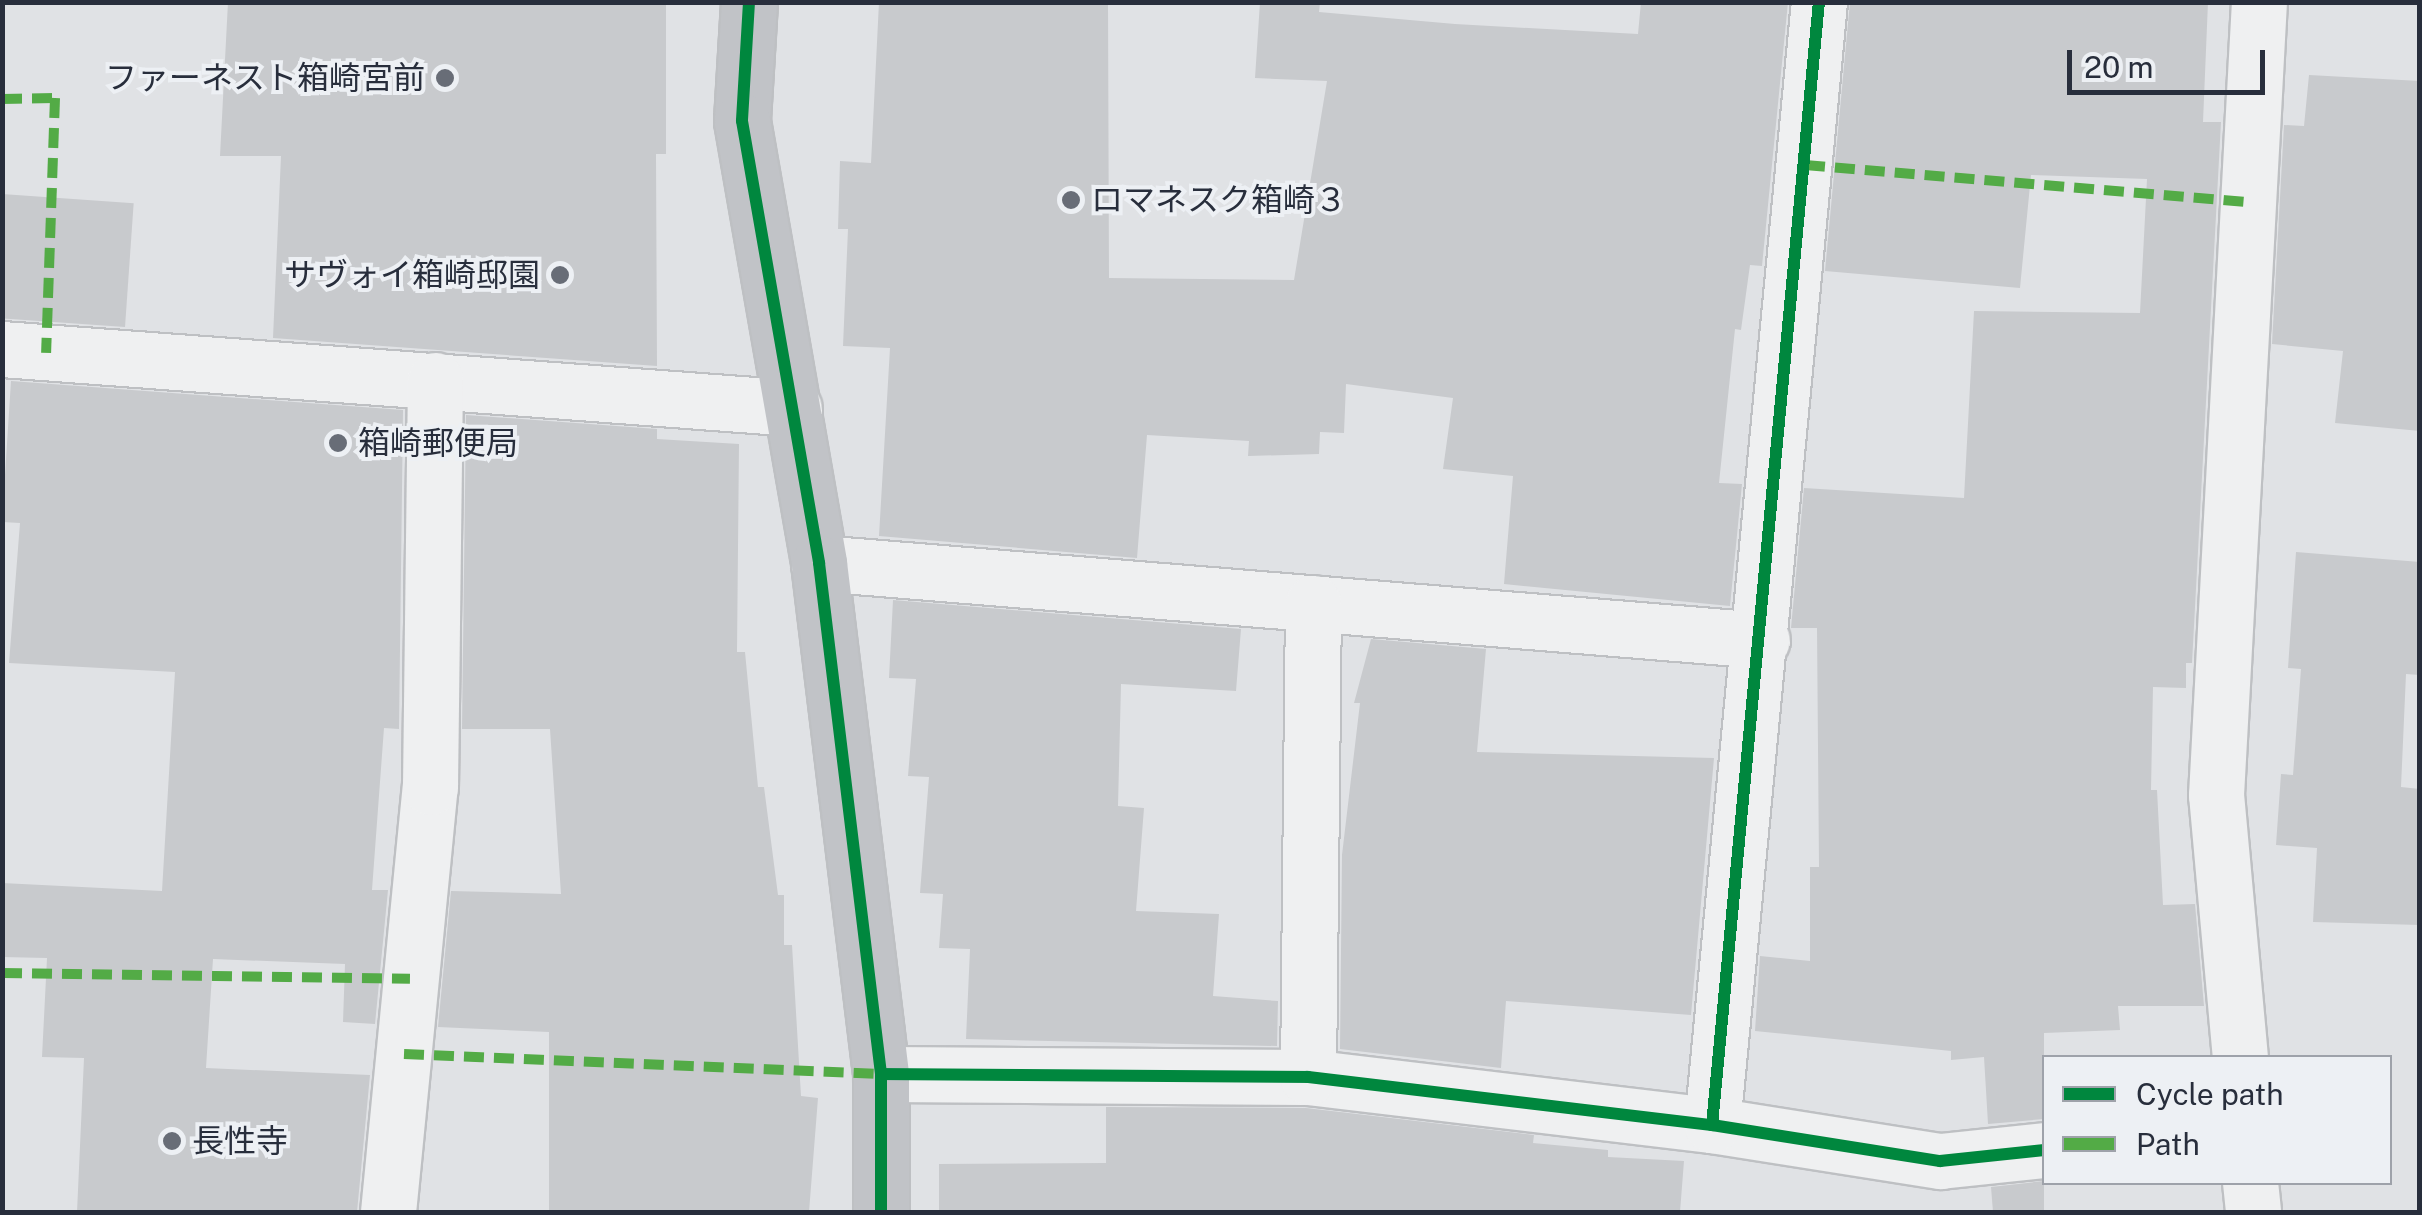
<!DOCTYPE html>
<html>
<head>
<meta charset="utf-8">
<style>
	body { margin:0 }
	#map { position:relative; width:2422px; height:1215px; overflow:hidden; background:#e0e2e5; font-family:"Public Sans","Noto Sans JP",sans-serif }
	div>[style] { position:absolute }
	[style*='--x'] { left:calc(var(--x)*1px); top:calc(var(--y)*1px); width:calc(var(--w)*1px); rotate:calc(var(--a)*1deg) }
	.building>* { inset:0; background:#c8cacd; transform-origin:0 0 }
	.roads { filter:drop-shadow(2px 0 #bec0c3) drop-shadow(-2px 0 #bec0c3) drop-shadow(0 2px #bec0c3) drop-shadow(0 -2px #bec0c3) }
	.street>* { height:55px; margin:-27.5px; padding:0 27.5px; transform-origin:27.5px; border-radius:27.5px; background:#eff0f1 }
	.secondary>* { height:55px; margin:-27.5px; padding:0 27.5px; transform-origin:27.5px; border-radius:27.5px; background:#c1c3c7 }
	.quiet>* { height:10px; margin-top:-5px; transform-origin:0; background:repeating-linear-gradient(90deg,#53ab46 0 20px,transparent 0 30px) }
	.cycleway>* { height:12px; margin:-6px; padding:0 6px; transform-origin:6px; border-radius:6px; background:#00873e }
	.dots>* { width:28px; height:28px; translate:-50% -50%; box-sizing:border-box; border:5px solid #edf0f4; border-radius:50% }
	span { translate:-50% -50%; white-space:nowrap; text-align:center; line-height:1.15; -webkit-text-stroke:8px #edf0f4; paint-order:stroke }
	.poi-label { font-size:32px; color:#282e3c }
	.right { translate:-100% -50%; text-align:right }
	.left { translate:0 -50%; text-align:left }
	.frame { position:absolute; inset:0; border:5px solid #282e3c; pointer-events:none }
	.legend { position:absolute; left:2042px; top:1055px; width:350px; height:130px; box-sizing:border-box; background:#edf0f4; border:2px solid #9ea2aa; margin:0; padding:12px 18px; list-style:none; font-size:30px; color:#282e3c }
	.legend li { display:flex; align-items:center; gap:20px; height:50px }
	.legend b { width:50px; border:2px solid #9ea2aa }
	.scale { position:absolute; left:2067px; top:50px; width:198px; height:45px; box-sizing:border-box; border:5px solid #282e3c; border-top:0; padding-left:12px; font-size:30px; line-height:35px; white-space:nowrap; color:#282e3c; -webkit-text-stroke:8px #edf0f4; paint-order:stroke }
</style>
</head>
<body>
<div id="map">
	<div class="building">
		<div style="clip-path:polygon(228px 2px,666px 2px,666px 154px,656px 154px,657px 366px,273px 338px,281px 156px,220px 156px)"></div>
		<div style="clip-path:polygon(879px 2px,1108px 2px,1109px 278px,1294px 280px,1327px 81px,1255px 78px,1260px 2px,1320px 2px,1319px 12px,1455px 24px,1638px 34px,1641px 2px,1788px 2px,1762px 266px,1750px 265px,1741px 330px,1735px 329px,1719px 483px,1742px 484px,1730px 606px,1504px 584px,1513px 476px,1443px 469px,1453px 398px,1346px 384px,1344px 433px,1320px 432px,1319px 454px,1248px 456px,1249px 441px,1147px 435px,1137px 558px,879px 536px,890px 348px,843px 346px,848px 229px,838px 229px,840px 161px,871px 163px)"></div>
		<div style="clip-path:polygon(1850px 2px,2208px 2px,2203px 122px,2221px 122px,2192px 663px,2186px 663px,2186px 688px,2153px 687px,2151px 790px,2157px 790px,2163px 905px,2195px 904px,2204px 1006px,2118px 1006px,2120px 1030px,2044px 1033px,2044px 1119px,1988px 1124px,1984px 1057px,1951px 1060px,1951px 1051px,1755px 1031px,1760px 956px,1810px 961px,1810px 867px,1819px 867px,1817px 628px,1791px 628px,1804px 488px,1964px 498px,1974px 311px,2140px 313px,2147px 179px,2031px 175px,2020px 288px,1825px 271px)"></div>
		<div style="clip-path:polygon(2309px 75px,2420px 81px,2420px 431px,2335px 423px,2343px 351px,2272px 344px,2284px 125px,2304px 126px)"></div>
		<div style="left:2px;top:194px;width:132px;height:124px;rotate:4deg"></div>
		<div style="clip-path:polygon(11px 381px,403px 410px,399px 729px,384px 728px,372px 890px,388px 890px,375px 1024px,343px 1022px,345px 964px,213px 959px,206px 1068px,370px 1075px,357px 1212px,77px 1212px,84px 1058px,42px 1057px,47px 958px,2px 957px,2px 883px,162px 891px,175px 672px,9px 663px,20px 523px,2px 522px)"></div>
		<div style="clip-path:polygon(466px 415px,657px 429px,657px 439px,739px 444px,737px 652px,745px 652px,758px 787px,764px 787px,778px 895px,784px 895px,784px 945px,792px 945px,801px 1096px,818px 1098px,809px 1212px,549px 1212px,549px 1032px,438px 1027px,451px 891px,561px 894px,550px 729px,462px 729px)"></div>
		<div style="clip-path:polygon(2296px 552px,2420px 562px,2420px 675px,2406px 674px,2401px 787px,2420px 789px,2420px 925px,2313px 922px,2317px 848px,2276px 845px,2281px 774px,2293px 775px,2301px 669px,2288px 668px)"></div>
		<div style="clip-path:polygon(893px 600px,1241px 629px,1236px 691px,1121px 684px,1118px 806px,1144px 808px,1136px 911px,1219px 914px,1213px 996px,1278px 1001px,1277px 1046px,966px 1039px,970px 949px,939px 948px,943px 894px,920px 893px,929px 777px,908px 776px,916px 679px,889px 678px)"></div>
		<div style="clip-path:polygon(1371px 639px,1486px 649px,1477px 752px,1714px 758px,1691px 1015px,1506px 1001px,1501px 1068px,1340px 1049px,1342px 855px,1360px 703px,1354px 703px)"></div>
		<div style="clip-path:polygon(1106px 1107px,1306px 1108px,1534px 1135px,1533px 1143px,1608px 1150px,1608px 1157px,1684px 1161px,1680px 1212px,939px 1212px,939px 1164px,1106px 1163px)"></div>
		<div style="clip-path:polygon(2044px 1181px,2044px 1212px,1993px 1212px,1991px 1187px)"></div>
	</div>
	<div class="roads">
		<div class="street">
			<div style="--x:2;--y:349;--w:794;--a:4.26"></div>
			<div style="--x:819;--y:563;--w:946;--a:4.67"></div>
			<div style="--x:2240;--y:1058;--w:264;--a:-95.2"></div>
			<div style="--x:2216;--y:795;--w:794;--a:-86.9"></div>
			<div style="--x:881;--y:1074;--w:427;--a:0.4"></div>
			<div style="--x:1308;--y:1077;--w:407;--a:6.8"></div>
			<div style="--x:1712;--y:1125;--w:231;--a:9"></div>
			<div style="--x:1940;--y:1161;--w:105;--a:-6"></div>
			<div style="--x:1308;--y:1077;--w:474;--a:-89.4"></div>
			<div style="--x:1712;--y:1125;--w:1128;--a:-84.56"></div>
			<div style="--x:2250;--y:1182;--w:30;--a:84"></div>
			<div style="--x:388;--y:1212;--w:427;--a:-84.4"></div>
			<div style="--x:430;--y:787;--w:407;--a:-89.3"></div>
		</div>
		<div class="secondary">
			<div style="--x:749;--y:2;--w:119;--a:93.4"></div>
			<div style="--x:742;--y:121;--w:449;--a:80.1"></div>
			<div style="--x:819;--y:563;--w:515;--a:83.08"></div>
			<div style="--x:881;--y:1074;--w:138;--a:90"></div>
		</div>
	</div>
	<div class="quiet">
		<div style="--x:2;--y:99;--w:53;--a:-1.1"></div>
		<div style="--x:55;--y:98;--w:255;--a:92"></div>
		<div style="--x:1805;--y:165;--w:446;--a:4.8"></div>
		<div style="--x:2;--y:973;--w:408;--a:0.8"></div>
		<div style="--x:404;--y:1054;--w:477;--a:2.4"></div>
	</div>
	<div class="cycleway">
		<div style="--x:749;--y:2;--w:119;--a:93.4"></div>
		<div style="--x:742;--y:121;--w:449;--a:80.1"></div>
		<div style="--x:819;--y:563;--w:515;--a:83.08"></div>
		<div style="--x:881;--y:1074;--w:138;--a:90"></div>
		<div style="--x:881;--y:1074;--w:427;--a:0.4"></div>
		<div style="--x:1308;--y:1077;--w:407;--a:6.8"></div>
		<div style="--x:1712;--y:1125;--w:231;--a:9"></div>
		<div style="--x:1940;--y:1161;--w:105;--a:-6"></div>
		<div style="--x:1712;--y:1125;--w:1128;--a:-84.56"></div>
	</div>
	<div class="dots">
		<div style="left:445px;top:78px;background:#686d77"></div>
		<div style="left:1071px;top:200px;background:#686d77"></div>
		<div style="left:560px;top:275px;background:#686d77"></div>
		<div style="left:338px;top:443px;background:#686d77"></div>
		<div style="left:172px;top:1141px;background:#686d77"></div>
	</div>
	<div class="poi-label">
		<span class="right" style="left:425px;top:78px">ファーネスト箱崎宮前</span>
		<span class="left" style="left:1091px;top:200px">ロマネスク箱崎３</span>
		<span class="right" style="left:540px;top:275px">サヴォイ箱崎邸園</span>
		<span class="left" style="left:358px;top:443px">箱崎郵便局</span>
		<span class="left" style="left:192px;top:1141px">長性寺</span>
	</div>
	<div class="frame"></div>
	<ul class="legend">
	<li><b style="height:12px;background:#00873e"></b>Cycle path</li>
	<li><b style="height:12px;background:#53ab46"></b>Path</li>
	</ul>
	<div class="scale">20 m</div>
</div>
</body>
</html>
